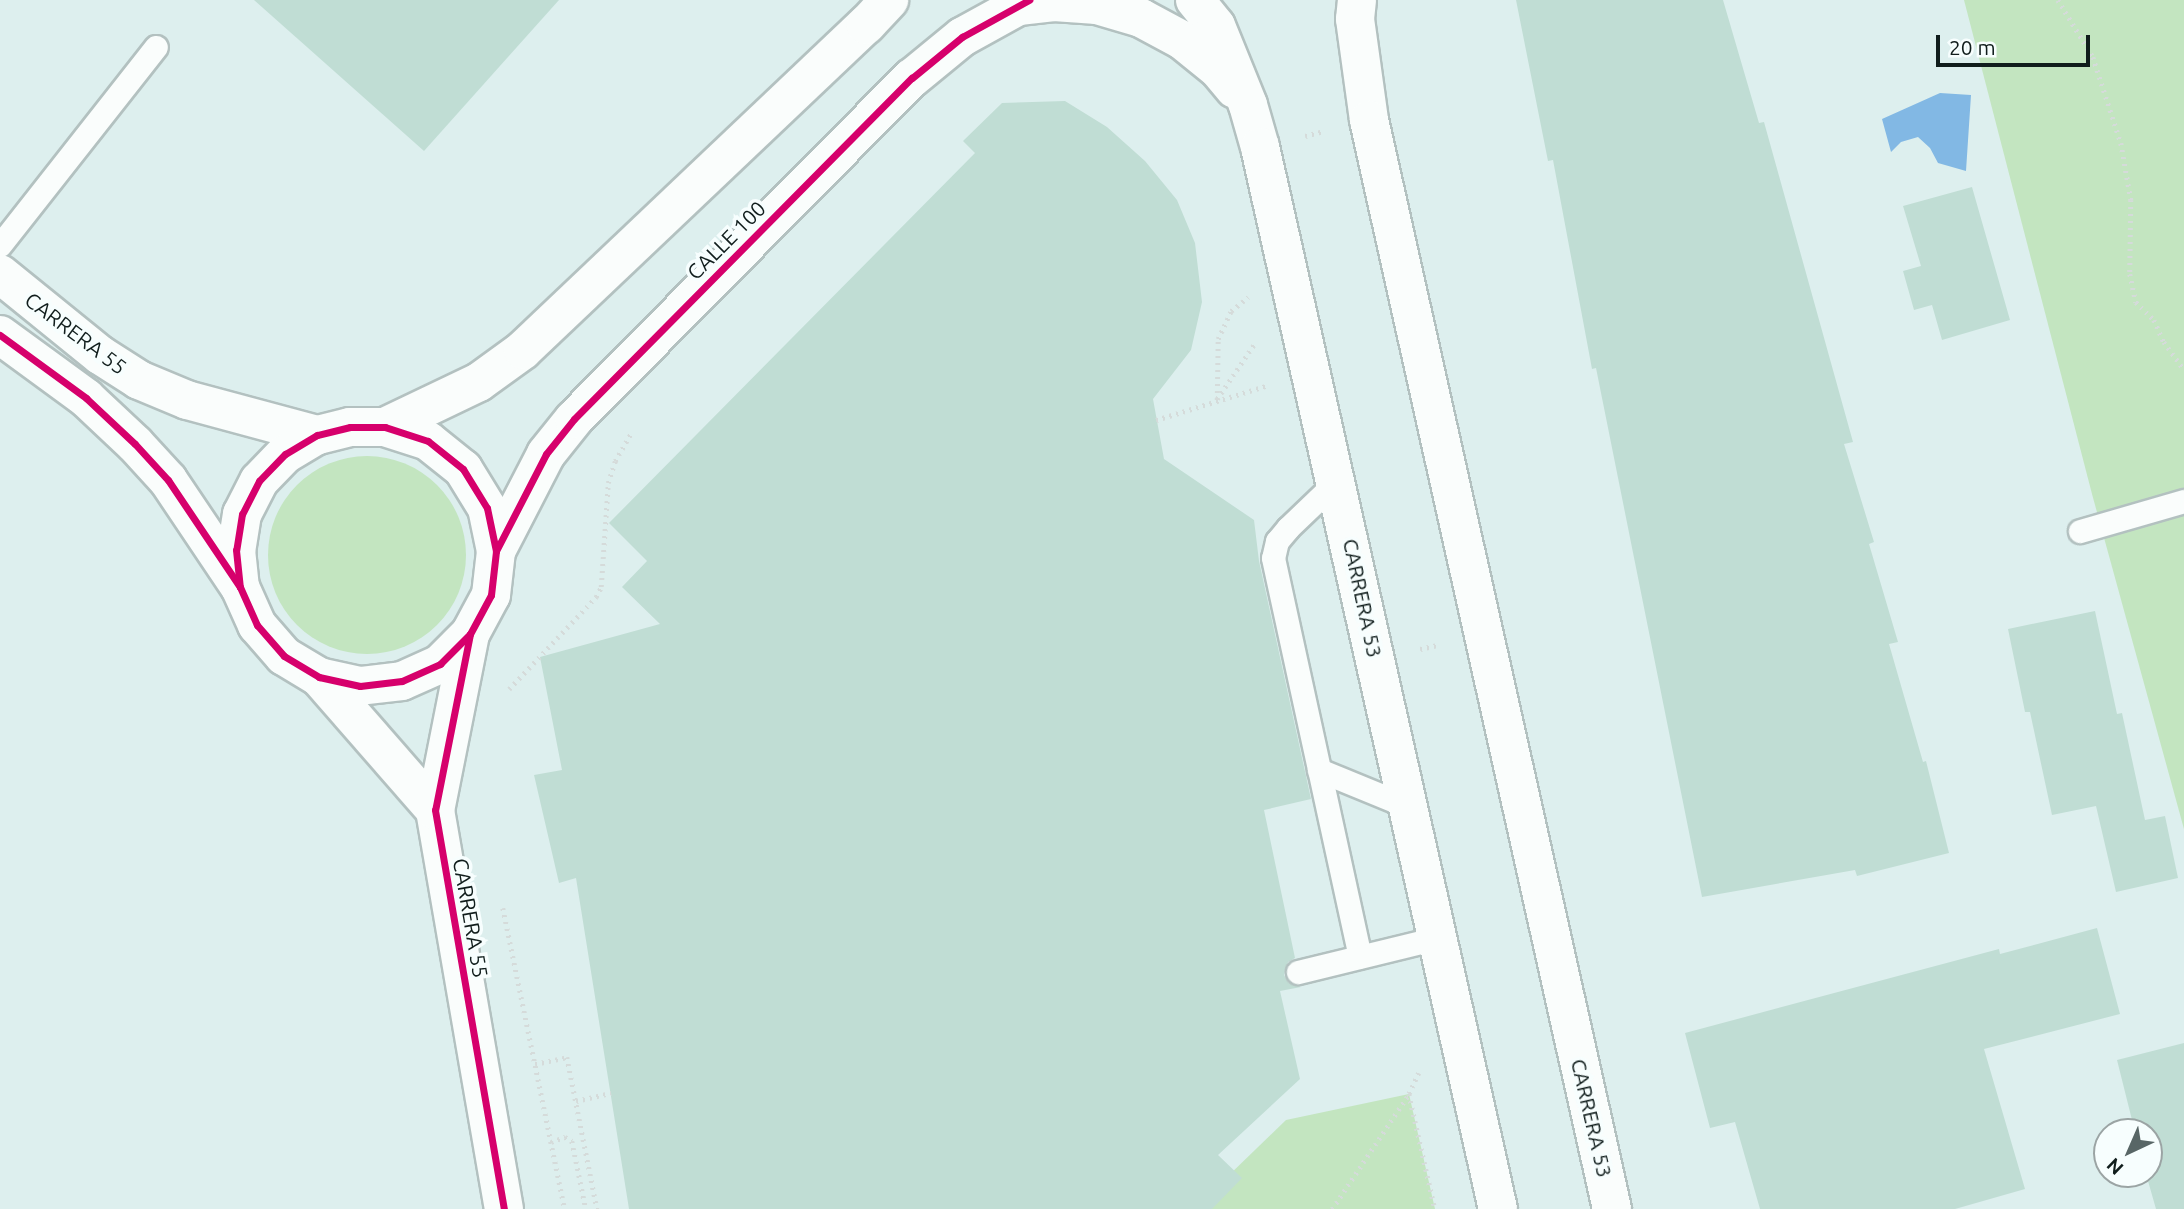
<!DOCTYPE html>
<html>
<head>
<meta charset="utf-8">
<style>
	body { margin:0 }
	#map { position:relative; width:2184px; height:1209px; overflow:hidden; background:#ddefee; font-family:Ubuntu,sans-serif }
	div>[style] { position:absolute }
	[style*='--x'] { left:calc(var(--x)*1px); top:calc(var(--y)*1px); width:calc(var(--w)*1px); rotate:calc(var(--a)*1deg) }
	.green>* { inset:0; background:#c3e5c0 }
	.round { border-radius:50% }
	.water>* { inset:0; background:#82b8e4 }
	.building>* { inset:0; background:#c0ddd4 }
	.path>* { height:4.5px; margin-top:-2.25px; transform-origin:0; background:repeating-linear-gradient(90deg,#d5dbda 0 2px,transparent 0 7px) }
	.roads { filter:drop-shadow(2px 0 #b3c1c0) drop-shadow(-2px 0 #b3c1c0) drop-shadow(0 2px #b3c1c0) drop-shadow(0 -2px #b3c1c0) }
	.lane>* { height:23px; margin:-11.5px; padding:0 11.5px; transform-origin:11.5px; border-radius:11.5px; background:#fafdfc }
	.street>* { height:38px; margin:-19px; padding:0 19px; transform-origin:19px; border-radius:19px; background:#fafdfc }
	.secondary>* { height:38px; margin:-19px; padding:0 19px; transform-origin:19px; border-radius:19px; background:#fafdfc }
	.cycleway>* { height:7px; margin:-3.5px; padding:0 3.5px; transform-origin:3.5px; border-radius:3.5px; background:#d6006c }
	span { translate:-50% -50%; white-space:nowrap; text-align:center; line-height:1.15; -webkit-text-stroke:7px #f7fefe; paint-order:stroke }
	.street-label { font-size:21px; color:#101d1c }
	.north { position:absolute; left:2093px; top:1118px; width:70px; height:70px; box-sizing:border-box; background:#f7fefe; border:2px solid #9ba4a4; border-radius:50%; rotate:224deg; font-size:19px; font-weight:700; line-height:28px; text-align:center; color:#101d1c }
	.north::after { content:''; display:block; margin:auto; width:24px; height:32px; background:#586666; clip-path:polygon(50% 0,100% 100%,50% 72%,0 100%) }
	.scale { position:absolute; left:1936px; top:35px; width:154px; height:32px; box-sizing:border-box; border:4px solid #101d1c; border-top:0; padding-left:9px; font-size:21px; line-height:24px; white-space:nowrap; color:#101d1c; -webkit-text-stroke:5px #f7fefe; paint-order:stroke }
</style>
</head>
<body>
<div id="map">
	<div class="green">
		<div style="clip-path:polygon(1964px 0,2184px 0,2184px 829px,2092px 494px)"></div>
		<div class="round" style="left:268px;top:456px;width:198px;height:198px"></div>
		<div style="clip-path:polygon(1409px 1094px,1435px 1209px,1194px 1209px,1286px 1120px)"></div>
	</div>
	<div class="water">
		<div style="clip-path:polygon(1940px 93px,1971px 95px,1966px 171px,1938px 163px,1930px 148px,1918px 137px,1901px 142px,1891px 152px,1882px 119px)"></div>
	</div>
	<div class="building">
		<div style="clip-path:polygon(254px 0,559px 0,424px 151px)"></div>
		<div style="clip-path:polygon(1516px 0,1723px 0,1759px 123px,1764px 122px,1853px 442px,1844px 444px,1874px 542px,1869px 544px,1898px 642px,1889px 644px,1923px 762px,1926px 761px,1949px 853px,1857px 876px,1855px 870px,1702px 897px,1596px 368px,1592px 369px,1553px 160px,1548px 161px)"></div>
		<div style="clip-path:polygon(1065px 101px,1107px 127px,1145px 161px,1177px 200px,1195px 243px,1202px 302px,1191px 350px,1153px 399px,1164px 459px,1254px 520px,1259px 561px,1311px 799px,1264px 810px,1295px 958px,1288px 962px,1284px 975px,1288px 982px,1301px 987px,1280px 991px,1300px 1079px,1218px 1155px,1242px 1178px,1212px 1209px,629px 1209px,576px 878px,559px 883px,534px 775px,562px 770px,540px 657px,660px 624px,622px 587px,647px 561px,609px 523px,975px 153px,963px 141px,1002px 103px)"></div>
		<div style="clip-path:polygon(1972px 187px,2010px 320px,1942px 340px,1932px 305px,1914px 310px,1903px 271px,1921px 266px,1903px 206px)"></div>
		<div style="clip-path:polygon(2095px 611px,2117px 714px,2122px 713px,2145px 820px,2165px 816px,2178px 878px,2116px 892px,2096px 806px,2052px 815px,2030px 712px,2025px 712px,2008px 629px)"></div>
		<div style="clip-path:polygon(2097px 928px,2120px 1014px,1984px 1049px,2025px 1189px,1955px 1209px,1760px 1209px,1735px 1122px,1710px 1128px,1685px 1033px,1999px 949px,2000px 954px)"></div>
		<div style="clip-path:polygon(2184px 1043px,2184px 1209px,2156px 1209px,2146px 1174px,2149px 1174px,2149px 1132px,2135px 1132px,2117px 1060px)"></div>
	</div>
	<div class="path">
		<div style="--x:2058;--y:0;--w:67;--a:58.4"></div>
		<div style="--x:2093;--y:57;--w:90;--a:72"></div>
		<div style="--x:2121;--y:143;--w:58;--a:80"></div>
		<div style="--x:2131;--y:200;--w:74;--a:90.8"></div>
		<div style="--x:2130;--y:274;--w:29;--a:78"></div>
		<div style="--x:2136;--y:302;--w:25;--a:45"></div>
		<div style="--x:2154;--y:320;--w:24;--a:66"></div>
		<div style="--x:2164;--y:342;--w:34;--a:54"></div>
		<div style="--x:1305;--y:136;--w:20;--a:-15"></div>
		<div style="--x:1217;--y:399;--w:68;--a:-55.8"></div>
		<div style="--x:1217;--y:400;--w:61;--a:-89.1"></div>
		<div style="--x:1218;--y:339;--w:31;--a:-65"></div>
		<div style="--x:1231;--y:311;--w:22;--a:-39"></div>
		<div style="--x:1156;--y:420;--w:115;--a:-17.2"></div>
		<div style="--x:1420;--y:649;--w:18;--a:-13"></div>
		<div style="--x:509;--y:689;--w:127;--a:-46.6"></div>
		<div style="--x:596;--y:597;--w:11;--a:-63"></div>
		<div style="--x:601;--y:587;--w:104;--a:-86.1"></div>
		<div style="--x:608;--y:483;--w:23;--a:-72"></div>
		<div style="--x:615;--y:461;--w:34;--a:-60"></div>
		<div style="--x:503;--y:908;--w:307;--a:78.4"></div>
		<div style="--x:535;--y:1064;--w:33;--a:-12"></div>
		<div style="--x:567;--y:1057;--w:155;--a:78.8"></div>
		<div style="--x:1419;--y:1073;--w:23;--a:115"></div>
		<div style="--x:1409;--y:1094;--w:118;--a:77.3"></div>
		<div style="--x:576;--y:1101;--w:36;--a:-13"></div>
		<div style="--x:551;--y:1142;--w:15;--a:-20"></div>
		<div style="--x:565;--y:1137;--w:8;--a:30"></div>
		<div style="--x:572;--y:1141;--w:69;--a:78.4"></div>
		<div style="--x:1332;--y:1209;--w:138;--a:-56.2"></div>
	</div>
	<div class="roads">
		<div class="lane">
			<div style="--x:0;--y:245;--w:252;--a:-51.8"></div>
			<div style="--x:1337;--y:481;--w:68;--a:136.2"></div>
			<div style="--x:1288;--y:528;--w:17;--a:130"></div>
			<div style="--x:1277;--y:541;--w:17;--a:103"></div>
			<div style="--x:1273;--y:558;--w:408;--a:77.7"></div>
			<div style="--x:2080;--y:531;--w:108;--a:-16.1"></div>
			<div style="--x:1319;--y:770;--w:97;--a:22.3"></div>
			<div style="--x:1298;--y:972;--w:144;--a:-13.7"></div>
		</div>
		<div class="street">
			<div style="--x:0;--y:274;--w:129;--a:39"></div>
			<div style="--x:100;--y:355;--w:46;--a:32.7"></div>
			<div style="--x:139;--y:380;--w:52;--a:22.6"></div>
			<div style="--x:187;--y:400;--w:135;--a:15.1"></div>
			<div style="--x:0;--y:335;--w:107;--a:36.2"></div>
			<div style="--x:86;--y:398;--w:67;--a:43.2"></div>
			<div style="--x:135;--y:444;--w:49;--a:47.5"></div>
			<div style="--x:168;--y:480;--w:129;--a:56.1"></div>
			<div style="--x:240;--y:587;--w:42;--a:65.9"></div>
			<div style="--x:257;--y:625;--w:41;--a:48.9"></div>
			<div style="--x:284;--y:656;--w:41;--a:31"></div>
			<div style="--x:319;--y:677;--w:42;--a:12.4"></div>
			<div style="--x:360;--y:686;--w:42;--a:-6.8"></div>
			<div style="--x:402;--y:681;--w:42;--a:-24.1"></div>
			<div style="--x:440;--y:664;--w:42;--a:-45"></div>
			<div style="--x:470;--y:634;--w:44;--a:-61.7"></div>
			<div style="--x:491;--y:595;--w:44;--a:-83.5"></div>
			<div style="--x:496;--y:551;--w:44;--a:-101.8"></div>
			<div style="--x:487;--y:508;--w:46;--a:-121.6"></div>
			<div style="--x:463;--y:469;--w:45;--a:-141.3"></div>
			<div style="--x:428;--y:441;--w:45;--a:-162"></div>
			<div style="--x:385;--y:427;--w:35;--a:180"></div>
			<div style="--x:350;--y:427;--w:34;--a:166"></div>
			<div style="--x:317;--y:435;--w:37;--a:149"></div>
			<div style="--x:285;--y:454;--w:37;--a:134"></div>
			<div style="--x:259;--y:481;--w:37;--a:117"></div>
			<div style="--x:242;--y:514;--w:36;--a:99"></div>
			<div style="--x:236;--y:550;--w:37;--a:84"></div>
			<div style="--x:385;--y:427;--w:104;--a:-25.6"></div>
			<div style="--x:479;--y:382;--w:54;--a:-36"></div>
			<div style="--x:523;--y:350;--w:473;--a:-43.5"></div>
			<div style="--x:866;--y:25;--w:34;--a:-47"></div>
			<div style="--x:496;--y:551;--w:109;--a:-62.7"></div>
			<div style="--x:546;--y:454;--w:45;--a:-51.3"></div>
			<div style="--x:574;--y:419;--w:480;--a:-45.3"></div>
			<div style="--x:912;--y:78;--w:65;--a:-39.4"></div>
			<div style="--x:962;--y:37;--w:77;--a:-28.9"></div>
			<div style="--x:470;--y:634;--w:179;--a:101.2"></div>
			<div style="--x:435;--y:810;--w:405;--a:80.2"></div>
			<div style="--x:319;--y:677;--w:176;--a:48.9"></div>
		</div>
		<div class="secondary">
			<div style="--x:1195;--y:0;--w:33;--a:51"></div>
			<div style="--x:1216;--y:26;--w:85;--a:67.9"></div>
			<div style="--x:1248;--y:105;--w:44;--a:74.1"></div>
			<div style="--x:1260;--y:147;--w:1088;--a:77.37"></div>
			<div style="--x:1357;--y:0;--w:19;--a:96"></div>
			<div style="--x:1355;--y:19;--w:102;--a:82.1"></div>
			<div style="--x:1369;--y:120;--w:1116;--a:77.42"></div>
			<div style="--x:1012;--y:7;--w:42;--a:-6.8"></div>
			<div style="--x:1054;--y:2;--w:43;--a:4"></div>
			<div style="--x:1097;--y:5;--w:46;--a:16.5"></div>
			<div style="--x:1141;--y:18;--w:47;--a:28.2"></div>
			<div style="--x:1182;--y:40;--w:46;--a:38.9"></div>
			<div style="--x:1218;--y:69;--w:26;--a:50"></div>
		</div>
	</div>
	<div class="cycleway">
		<div style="--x:0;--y:335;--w:107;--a:36.2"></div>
		<div style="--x:86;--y:398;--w:67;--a:43.2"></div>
		<div style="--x:135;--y:444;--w:49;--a:47.5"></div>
		<div style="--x:168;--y:480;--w:129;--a:56.1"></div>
		<div style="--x:240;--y:587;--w:42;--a:65.9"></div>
		<div style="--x:257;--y:625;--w:41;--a:48.9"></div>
		<div style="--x:284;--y:656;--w:41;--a:31"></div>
		<div style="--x:319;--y:677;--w:42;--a:12.4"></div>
		<div style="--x:360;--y:686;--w:42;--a:-6.8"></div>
		<div style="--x:402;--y:681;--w:42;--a:-24.1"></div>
		<div style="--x:440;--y:664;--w:42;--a:-45"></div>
		<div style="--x:470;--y:634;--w:44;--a:-61.7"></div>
		<div style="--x:491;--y:595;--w:44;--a:-83.5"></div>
		<div style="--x:496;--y:551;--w:44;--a:-101.8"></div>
		<div style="--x:487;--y:508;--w:46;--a:-121.6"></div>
		<div style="--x:463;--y:469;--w:45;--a:-141.3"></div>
		<div style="--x:428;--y:441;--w:45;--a:-162"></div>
		<div style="--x:385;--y:427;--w:35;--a:180"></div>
		<div style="--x:350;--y:427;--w:34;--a:166"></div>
		<div style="--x:317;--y:435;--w:37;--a:149"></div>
		<div style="--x:285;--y:454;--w:37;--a:134"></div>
		<div style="--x:259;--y:481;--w:37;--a:117"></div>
		<div style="--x:242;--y:514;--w:36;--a:99"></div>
		<div style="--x:236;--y:550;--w:37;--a:84"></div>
		<div style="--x:496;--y:551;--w:109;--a:-62.7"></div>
		<div style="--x:546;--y:454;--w:45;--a:-51.3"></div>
		<div style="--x:574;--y:419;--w:480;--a:-45.3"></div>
		<div style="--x:912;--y:78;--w:65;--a:-39.4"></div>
		<div style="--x:962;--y:37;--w:77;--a:-28.9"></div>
		<div style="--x:470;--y:634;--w:179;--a:101.2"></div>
		<div style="--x:435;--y:810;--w:405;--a:80.2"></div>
	</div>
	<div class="street-label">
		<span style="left:726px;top:240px;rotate:-45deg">CALLE 100</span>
		<span style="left:76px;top:333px;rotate:37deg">CARRERA 55</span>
		<span style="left:1363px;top:598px;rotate:78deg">CARRERA 53</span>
		<span style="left:471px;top:918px;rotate:80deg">CARRERA 55</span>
		<span style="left:1592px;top:1118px;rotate:77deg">CARRERA 53</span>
	</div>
	<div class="north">N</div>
	<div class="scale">20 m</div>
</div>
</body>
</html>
